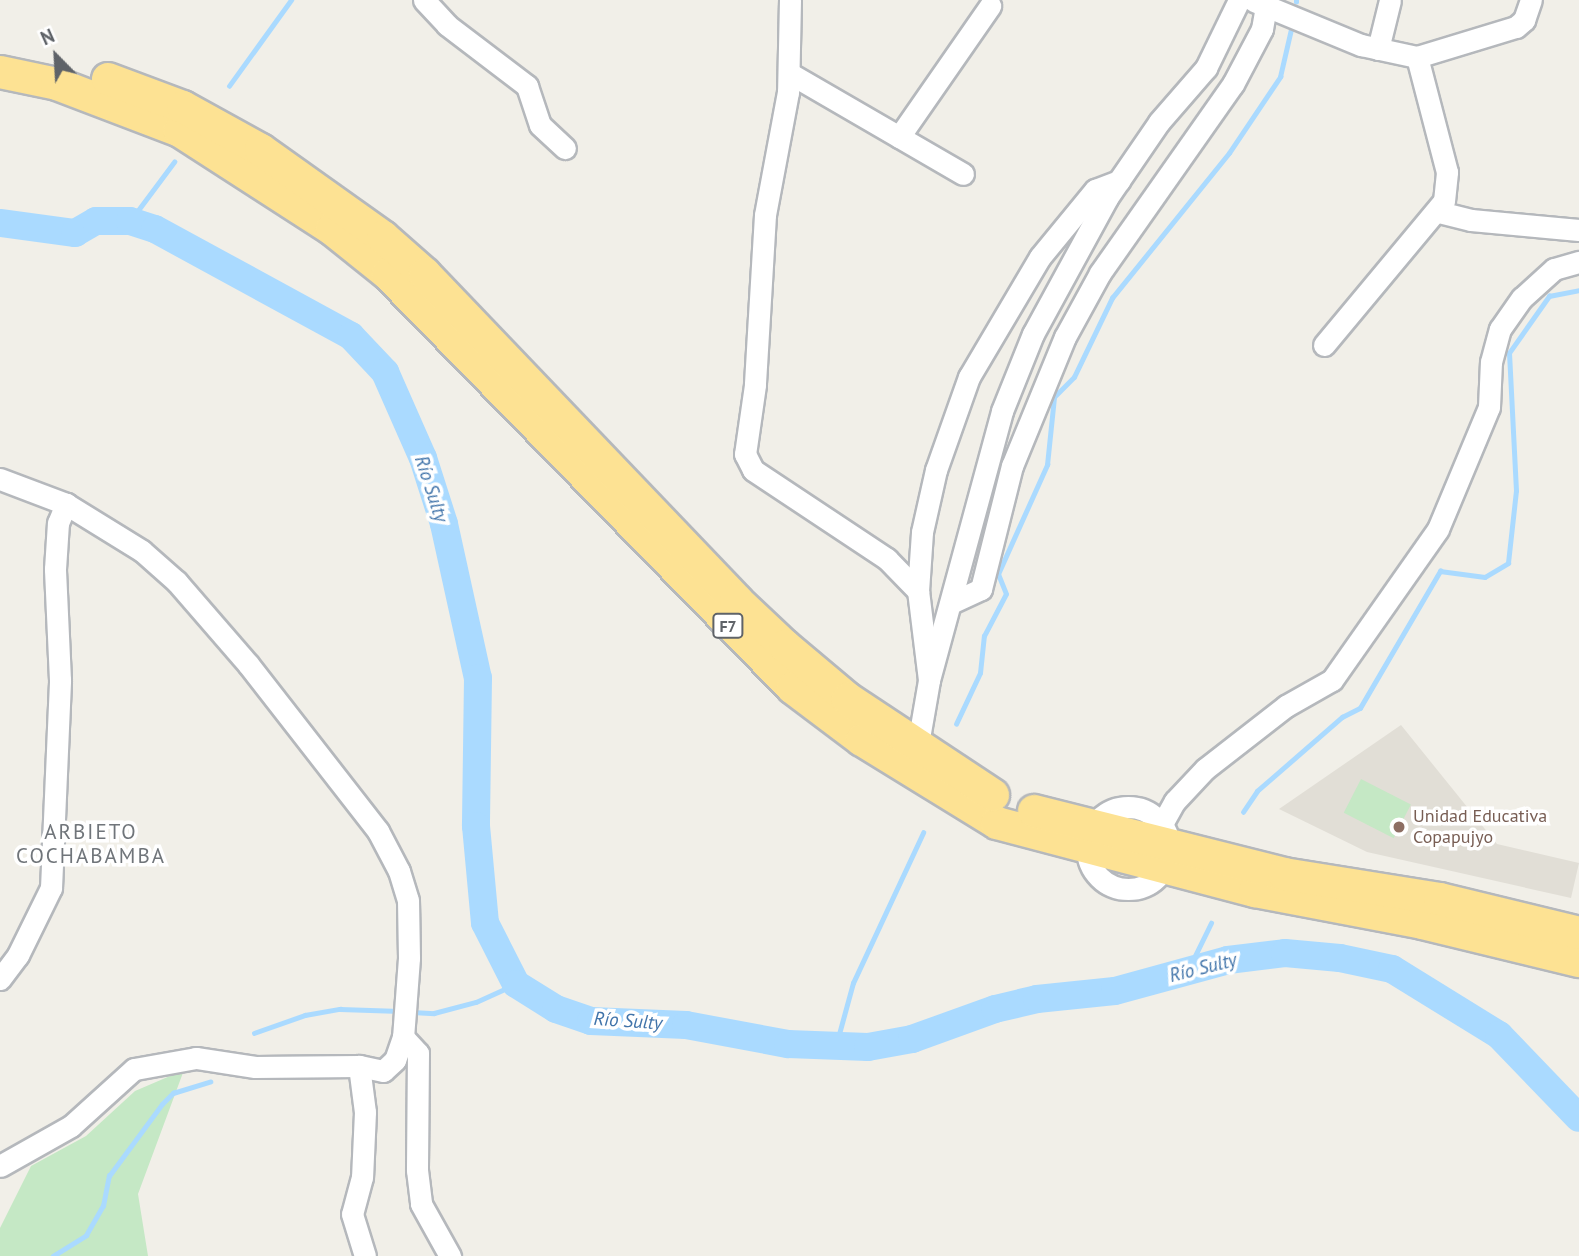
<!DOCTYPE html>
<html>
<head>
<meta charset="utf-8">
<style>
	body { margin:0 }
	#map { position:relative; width:1579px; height:1256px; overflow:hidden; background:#f1efe8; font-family:"PT Sans",sans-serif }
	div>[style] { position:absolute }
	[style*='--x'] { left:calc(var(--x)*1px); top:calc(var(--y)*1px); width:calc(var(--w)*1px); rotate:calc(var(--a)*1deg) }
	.education>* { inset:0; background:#e1ded6 }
	.green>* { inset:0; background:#c5e8c5; transform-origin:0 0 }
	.stream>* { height:4.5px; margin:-2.25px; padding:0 2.25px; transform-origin:2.25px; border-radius:2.25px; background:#aadaff }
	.river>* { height:28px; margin:-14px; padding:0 14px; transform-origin:14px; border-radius:14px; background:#aadaff }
	.roads { filter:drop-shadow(2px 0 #b5b8bc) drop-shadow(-2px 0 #b5b8bc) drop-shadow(0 2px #b5b8bc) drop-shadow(0 -2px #b5b8bc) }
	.minor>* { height:21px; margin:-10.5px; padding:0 10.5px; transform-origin:10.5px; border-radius:10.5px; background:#fff }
	.minor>.ring { margin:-10.5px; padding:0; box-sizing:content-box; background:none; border:21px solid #fff; border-radius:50% }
	.highway>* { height:32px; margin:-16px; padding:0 16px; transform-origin:16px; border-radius:16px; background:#fde293 }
	.dots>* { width:19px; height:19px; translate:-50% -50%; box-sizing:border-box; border:4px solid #fff; border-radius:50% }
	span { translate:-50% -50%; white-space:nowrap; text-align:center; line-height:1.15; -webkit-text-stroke:7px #fff; paint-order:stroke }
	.shield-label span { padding:2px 5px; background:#fff; border:2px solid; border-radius:5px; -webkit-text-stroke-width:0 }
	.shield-label { font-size:16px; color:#5f6368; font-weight:700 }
	.education-label { font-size:18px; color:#785e54 }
	.left { translate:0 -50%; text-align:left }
	.water-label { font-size:19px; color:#4174aa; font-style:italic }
	.quarter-label { font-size:21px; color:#70757a; letter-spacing:2px }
	.north { position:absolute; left:21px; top:21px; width:70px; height:70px; -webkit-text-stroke:5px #fff; paint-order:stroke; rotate:336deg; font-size:19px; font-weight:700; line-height:28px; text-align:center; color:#5f6368 }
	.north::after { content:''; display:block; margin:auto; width:24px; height:32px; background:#5f6368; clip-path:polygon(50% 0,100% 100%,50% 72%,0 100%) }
</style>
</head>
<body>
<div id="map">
	<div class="education">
		<div style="clip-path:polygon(1401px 725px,1497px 844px,1579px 863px,1571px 898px,1367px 852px,1279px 809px)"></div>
	</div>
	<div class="green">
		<div style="left:1361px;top:779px;width:56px;height:38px;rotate:27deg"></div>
		<div style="clip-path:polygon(184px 1070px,138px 1194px,148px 1256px,0 1256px,0 1228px,31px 1166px,86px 1136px,135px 1091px)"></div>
	</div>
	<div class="stream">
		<div style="--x:1296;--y:2;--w:2;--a:-90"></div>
		<div style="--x:229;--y:86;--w:106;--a:-54.2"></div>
		<div style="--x:130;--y:221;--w:74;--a:-53.3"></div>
		<div style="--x:956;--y:724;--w:56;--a:-64.8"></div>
		<div style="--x:980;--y:673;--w:37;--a:-84"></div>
		<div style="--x:984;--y:636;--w:47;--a:-62.4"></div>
		<div style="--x:1006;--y:594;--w:22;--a:-112"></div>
		<div style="--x:998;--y:574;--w:120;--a:-65.8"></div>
		<div style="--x:1047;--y:465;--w:68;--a:-84.1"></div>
		<div style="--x:1054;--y:397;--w:28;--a:-45"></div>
		<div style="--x:1074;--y:377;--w:88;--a:-64.3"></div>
		<div style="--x:1112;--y:298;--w:186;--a:-51.1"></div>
		<div style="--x:1229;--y:153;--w:92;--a:-56.1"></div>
		<div style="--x:1280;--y:77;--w:53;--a:-77"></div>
		<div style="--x:1243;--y:812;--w:25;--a:-56"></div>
		<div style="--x:1257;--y:791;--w:113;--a:-41"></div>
		<div style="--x:1342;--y:717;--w:20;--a:-27"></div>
		<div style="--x:1360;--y:708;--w:159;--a:-59.7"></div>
		<div style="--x:1440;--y:571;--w:45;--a:7.6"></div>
		<div style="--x:1485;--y:577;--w:27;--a:-31"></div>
		<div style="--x:1508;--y:563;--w:72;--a:-83.7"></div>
		<div style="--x:1516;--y:491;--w:138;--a:-92.9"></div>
		<div style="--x:1509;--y:353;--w:70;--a:-54.9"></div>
		<div style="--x:1549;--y:296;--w:31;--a:-11"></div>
		<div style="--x:1189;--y:968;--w:50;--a:-63.9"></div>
		<div style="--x:412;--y:1012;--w:22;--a:3"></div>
		<div style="--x:434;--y:1013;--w:43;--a:-14.7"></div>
		<div style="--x:476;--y:1002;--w:44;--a:-24.2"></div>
		<div style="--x:254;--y:1033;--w:54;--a:-19.4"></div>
		<div style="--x:305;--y:1015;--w:36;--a:-10"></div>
		<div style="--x:340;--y:1009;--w:60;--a:1.9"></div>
		<div style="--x:836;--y:1045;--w:64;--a:-74.7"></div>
		<div style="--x:853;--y:983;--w:166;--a:-65"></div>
		<div style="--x:53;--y:1256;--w:39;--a:-32"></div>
		<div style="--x:86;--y:1235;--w:34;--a:-60"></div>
		<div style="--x:103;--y:1206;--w:31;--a:-79"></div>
		<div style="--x:109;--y:1176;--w:89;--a:-53.6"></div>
		<div style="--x:162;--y:1104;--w:16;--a:-45"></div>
		<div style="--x:173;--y:1093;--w:39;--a:-17"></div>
	</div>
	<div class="river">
		<div style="--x:0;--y:223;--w:76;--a:7.6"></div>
		<div style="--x:75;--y:233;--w:24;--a:-30"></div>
		<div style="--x:96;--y:221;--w:34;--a:0"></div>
		<div style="--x:130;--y:221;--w:26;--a:18"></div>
		<div style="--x:155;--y:229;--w:223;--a:28.6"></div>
		<div style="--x:351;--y:336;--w:50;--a:46.6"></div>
		<div style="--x:385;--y:372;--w:94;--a:66.2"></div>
		<div style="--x:423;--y:458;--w:69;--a:72.3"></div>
		<div style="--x:444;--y:524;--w:158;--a:77.6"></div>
		<div style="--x:478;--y:678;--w:148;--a:90.8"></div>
		<div style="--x:476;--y:826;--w:97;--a:84.7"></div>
		<div style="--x:485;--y:923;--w:68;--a:63.1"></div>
		<div style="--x:516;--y:984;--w:47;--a:32"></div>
		<div style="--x:556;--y:1009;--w:37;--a:19"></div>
		<div style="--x:591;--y:1021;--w:95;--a:2.4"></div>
		<div style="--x:686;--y:1025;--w:104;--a:10.6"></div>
		<div style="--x:788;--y:1044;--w:80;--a:2.1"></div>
		<div style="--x:868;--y:1047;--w:45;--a:-10.3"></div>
		<div style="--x:912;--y:1039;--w:88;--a:-19.9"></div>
		<div style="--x:995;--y:1009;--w:43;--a:-13.4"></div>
		<div style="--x:1037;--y:999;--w:78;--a:-5.9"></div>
		<div style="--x:1115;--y:991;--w:117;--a:-15.3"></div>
		<div style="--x:1228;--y:960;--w:57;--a:-7"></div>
		<div style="--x:1285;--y:953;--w:55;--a:5.2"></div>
		<div style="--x:1340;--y:958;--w:53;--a:11.9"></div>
		<div style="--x:1392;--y:969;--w:126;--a:31.7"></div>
		<div style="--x:1499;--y:1035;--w:115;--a:46.1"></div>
	</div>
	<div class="roads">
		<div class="minor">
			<div style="--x:424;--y:0;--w:34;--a:47"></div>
			<div style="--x:447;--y:25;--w:101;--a:37.3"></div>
			<div style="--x:527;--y:86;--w:41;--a:71.6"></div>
			<div style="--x:540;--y:125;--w:34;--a:43"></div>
			<div style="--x:790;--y:0;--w:92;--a:91.2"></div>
			<div style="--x:788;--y:92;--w:125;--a:100.6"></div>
			<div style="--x:765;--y:215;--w:170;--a:93.4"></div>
			<div style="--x:755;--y:385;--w:70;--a:98.2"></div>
			<div style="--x:745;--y:454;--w:18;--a:63"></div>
			<div style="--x:753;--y:470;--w:161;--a:33.6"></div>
			<div style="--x:887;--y:559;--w:45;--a:45.9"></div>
			<div style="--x:1254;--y:1;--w:116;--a:22.4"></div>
			<div style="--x:1361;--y:45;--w:57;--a:12.1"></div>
			<div style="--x:1417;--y:57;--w:103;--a:-16.9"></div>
			<div style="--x:1516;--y:27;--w:11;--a:-41"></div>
			<div style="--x:1524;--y:20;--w:21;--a:-71"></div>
			<div style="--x:1378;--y:49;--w:50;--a:-76.2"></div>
			<div style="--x:789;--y:73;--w:201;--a:30.1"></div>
			<div style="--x:899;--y:137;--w:160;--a:-55.2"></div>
			<div style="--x:1439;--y:212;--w:33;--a:14"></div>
			<div style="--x:1471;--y:220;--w:108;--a:5.3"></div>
			<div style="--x:1324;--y:345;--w:187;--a:-50.2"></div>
			<div style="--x:1444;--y:201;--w:29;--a:-84"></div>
			<div style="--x:1447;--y:172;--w:119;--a:-104.6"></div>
			<div style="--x:0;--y:479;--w:71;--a:20.7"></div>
			<div style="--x:66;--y:504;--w:89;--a:31.7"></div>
			<div style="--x:142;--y:551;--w:47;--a:41.5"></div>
			<div style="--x:177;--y:582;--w:108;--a:49.1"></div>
			<div style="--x:248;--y:664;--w:212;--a:52.1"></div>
			<div style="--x:378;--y:831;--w:45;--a:62.3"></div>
			<div style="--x:399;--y:871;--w:30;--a:73"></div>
			<div style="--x:408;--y:900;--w:58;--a:89"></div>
			<div style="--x:409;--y:958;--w:79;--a:94.3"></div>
			<div style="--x:403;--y:1037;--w:24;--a:109"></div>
			<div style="--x:395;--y:1060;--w:16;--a:137"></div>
			<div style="--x:383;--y:1071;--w:25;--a:-168"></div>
			<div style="--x:359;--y:1066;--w:104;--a:179.4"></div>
			<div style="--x:255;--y:1067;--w:60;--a:-171.3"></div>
			<div style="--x:196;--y:1058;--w:63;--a:169.9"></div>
			<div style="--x:134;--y:1069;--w:85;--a:137.9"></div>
			<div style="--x:71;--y:1126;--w:81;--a:150.6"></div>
			<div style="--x:953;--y:602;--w:31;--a:-25"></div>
			<div style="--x:981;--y:589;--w:127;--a:-75.9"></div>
			<div style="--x:1012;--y:466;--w:139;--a:-67.7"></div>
			<div style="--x:1065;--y:337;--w:73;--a:-61.3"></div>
			<div style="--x:1100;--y:273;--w:231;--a:-54.9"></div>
			<div style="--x:1233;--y:84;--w:62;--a:-62.2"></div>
			<div style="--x:1262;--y:29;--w:29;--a:-80"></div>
			<div style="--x:929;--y:680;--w:279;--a:-74.8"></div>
			<div style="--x:1002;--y:411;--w:83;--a:-68.1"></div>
			<div style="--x:1033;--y:334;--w:155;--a:-61.4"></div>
			<div style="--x:1107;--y:198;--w:92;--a:-55.6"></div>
			<div style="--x:1159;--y:122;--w:72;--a:-49"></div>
			<div style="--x:1206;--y:68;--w:76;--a:-64.1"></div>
			<div style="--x:918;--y:744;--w:65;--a:-80.2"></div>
			<div style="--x:929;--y:680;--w:90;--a:-97"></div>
			<div style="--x:918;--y:591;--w:59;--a:-86.1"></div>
			<div style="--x:922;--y:532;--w:64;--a:-77.3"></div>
			<div style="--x:936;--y:470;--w:99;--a:-70.5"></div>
			<div style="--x:969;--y:377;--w:139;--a:-59.4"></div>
			<div style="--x:1040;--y:257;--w:87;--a:-50.6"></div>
			<div style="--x:1095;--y:190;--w:26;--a:-21"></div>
			<div class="ring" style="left:1087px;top:807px;width:61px;height:61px"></div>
			<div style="--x:1162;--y:824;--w:26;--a:-61"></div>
			<div style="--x:1175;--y:801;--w:44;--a:-46.8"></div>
			<div style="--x:1205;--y:769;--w:103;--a:-37.9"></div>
			<div style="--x:1286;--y:706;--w:53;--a:-29.5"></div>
			<div style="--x:1332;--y:680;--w:184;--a:-54.9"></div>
			<div style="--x:1438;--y:529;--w:132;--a:-67.3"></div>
			<div style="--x:1489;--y:407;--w:45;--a:-87.5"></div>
			<div style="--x:1491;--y:362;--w:34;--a:-75"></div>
			<div style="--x:1500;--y:329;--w:38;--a:-55"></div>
			<div style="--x:1522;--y:298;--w:43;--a:-42.2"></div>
			<div style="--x:1554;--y:269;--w:26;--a:-16"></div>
			<div style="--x:0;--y:979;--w:30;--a:-53"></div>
			<div style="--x:18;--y:955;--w:75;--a:-63.8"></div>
			<div style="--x:51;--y:888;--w:208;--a:-87.5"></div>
			<div style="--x:60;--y:680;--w:111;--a:-92.6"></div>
			<div style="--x:55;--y:569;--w:46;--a:-86.3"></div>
			<div style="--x:58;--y:523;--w:21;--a:-67"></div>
			<div style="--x:403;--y:1037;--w:22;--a:47"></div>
			<div style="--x:418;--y:1053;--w:117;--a:90.5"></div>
			<div style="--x:417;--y:1170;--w:34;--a:83"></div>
			<div style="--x:421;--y:1204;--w:60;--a:60.9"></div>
			<div style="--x:359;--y:1066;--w:46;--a:82.6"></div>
			<div style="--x:365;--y:1112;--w:65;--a:92.6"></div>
			<div style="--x:362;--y:1177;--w:38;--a:105"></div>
			<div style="--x:352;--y:1214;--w:44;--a:72.8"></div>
		</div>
		<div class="highway">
			<div style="--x:0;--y:72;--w:58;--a:11.9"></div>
			<div style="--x:57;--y:84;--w:132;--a:20.9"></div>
			<div style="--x:180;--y:131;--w:181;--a:32.8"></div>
			<div style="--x:332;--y:229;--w:72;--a:38.8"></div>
			<div style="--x:388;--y:274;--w:579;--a:45.63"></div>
			<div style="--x:793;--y:688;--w:86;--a:37"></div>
			<div style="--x:862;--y:740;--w:158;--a:31.6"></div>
			<div style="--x:997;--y:823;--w:267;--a:14.8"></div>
			<div style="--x:1255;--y:891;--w:170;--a:10.8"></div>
			<div style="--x:1422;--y:923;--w:162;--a:13.6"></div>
			<div style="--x:108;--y:79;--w:80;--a:20.5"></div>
			<div style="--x:183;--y:107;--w:89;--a:28.9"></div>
			<div style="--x:261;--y:150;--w:150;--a:35.5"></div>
			<div style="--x:383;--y:237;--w:56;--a:41.4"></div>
			<div style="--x:425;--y:274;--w:451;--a:46.3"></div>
			<div style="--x:736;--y:600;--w:67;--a:43.2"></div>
			<div style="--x:785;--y:646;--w:82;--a:40.1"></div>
			<div style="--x:848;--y:699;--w:174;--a:33.5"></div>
			<div style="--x:1034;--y:811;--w:258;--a:14.1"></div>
			<div style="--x:1284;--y:874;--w:158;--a:9.1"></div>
			<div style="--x:1440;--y:899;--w:143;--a:13.7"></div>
		</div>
	</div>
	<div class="dots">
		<div style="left:1399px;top:827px;background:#8d6e63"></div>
	</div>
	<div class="shield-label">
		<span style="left:728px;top:626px">F7</span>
	</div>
	<div class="education-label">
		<span class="left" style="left:1413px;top:827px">Unidad Educativa<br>Copapujyo</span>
	</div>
	<div class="water-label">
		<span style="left:431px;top:489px;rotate:72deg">Río Sulty</span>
		<span style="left:1203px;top:968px;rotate:-14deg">Río Sulty</span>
		<span style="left:628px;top:1021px;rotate:4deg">Río Sulty</span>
	</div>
	<div class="quarter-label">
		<span style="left:91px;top:844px">ARBIETO<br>COCHABAMBA</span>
	</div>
	<div class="north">N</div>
</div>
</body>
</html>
